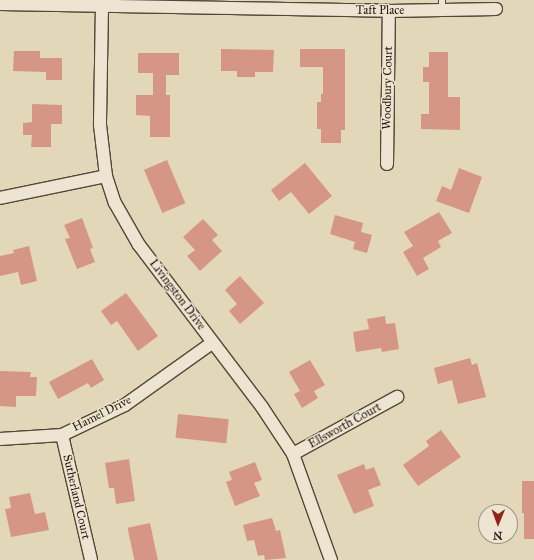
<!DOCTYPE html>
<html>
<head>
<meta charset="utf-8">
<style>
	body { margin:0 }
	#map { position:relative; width:534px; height:560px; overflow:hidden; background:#e3d7ba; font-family:"IM FELL Great Primer",serif }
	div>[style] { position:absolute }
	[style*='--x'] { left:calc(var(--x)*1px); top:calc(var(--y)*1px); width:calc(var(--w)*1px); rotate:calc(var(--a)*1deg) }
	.building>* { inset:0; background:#d69685; transform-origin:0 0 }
	.roads { filter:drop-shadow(1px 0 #534738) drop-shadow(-1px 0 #534738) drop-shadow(0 1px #534738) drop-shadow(0 -1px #534738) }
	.lane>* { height:6px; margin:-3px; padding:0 3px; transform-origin:3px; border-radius:3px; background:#ede5d2 }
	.street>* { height:12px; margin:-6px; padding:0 6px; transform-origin:6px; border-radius:6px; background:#ede5d2 }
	span { translate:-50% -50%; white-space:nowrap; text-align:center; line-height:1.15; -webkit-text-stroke:3px #ede5d2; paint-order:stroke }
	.street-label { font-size:12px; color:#23170d }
	.north { position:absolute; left:478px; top:504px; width:40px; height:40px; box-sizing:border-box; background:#ede5d2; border:1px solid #9c9383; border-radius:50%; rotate:181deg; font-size:11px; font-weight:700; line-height:16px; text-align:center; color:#23170d }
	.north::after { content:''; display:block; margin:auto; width:14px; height:18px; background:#8f2418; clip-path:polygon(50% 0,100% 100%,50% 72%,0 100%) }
</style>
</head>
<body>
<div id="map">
	<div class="building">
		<div style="clip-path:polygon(221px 49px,274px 50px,273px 72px,255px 72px,255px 77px,237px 77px,237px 71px,221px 71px)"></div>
		<div style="clip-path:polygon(300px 49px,345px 49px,345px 130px,341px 130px,341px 143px,321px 143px,321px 129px,317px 129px,317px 102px,321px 102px,321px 94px,323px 94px,323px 67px,300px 67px)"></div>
		<div style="clip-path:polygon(14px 51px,40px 51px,40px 58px,62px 58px,62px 80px,46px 80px,46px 72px,13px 71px)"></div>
		<div style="clip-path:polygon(429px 52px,448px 52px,448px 97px,460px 97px,460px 130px,421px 129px,421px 114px,429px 114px,429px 82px,423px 82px,423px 67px,429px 67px)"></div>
		<div style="clip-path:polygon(138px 53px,179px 53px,179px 75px,166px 75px,166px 95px,170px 95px,170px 137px,150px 137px,150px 116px,136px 115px,136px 95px,153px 95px,153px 73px,138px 73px)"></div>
		<div style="clip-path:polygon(32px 104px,62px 105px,62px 124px,51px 124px,51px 147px,31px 147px,32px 135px,23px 135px,23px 123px,32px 122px)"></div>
		<div style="left:167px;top:160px;width:47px;height:25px;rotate:67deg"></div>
		<div style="clip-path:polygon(305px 163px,332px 196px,309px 214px,291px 192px,279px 201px,271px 190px)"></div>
		<div style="clip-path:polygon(459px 168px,482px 177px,469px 213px,436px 201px,442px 186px,451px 190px)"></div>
		<div style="clip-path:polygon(439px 212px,452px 233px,438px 241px,441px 247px,423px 258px,429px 269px,417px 276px,403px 252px,413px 246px,404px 232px)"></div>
		<div style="clip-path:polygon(335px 215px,363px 223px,361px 232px,372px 235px,367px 253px,353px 249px,355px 242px,330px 234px)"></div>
		<div style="clip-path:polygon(82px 218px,93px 248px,90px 249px,95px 262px,77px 269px,65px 239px,70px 238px,64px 225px)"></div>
		<div style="clip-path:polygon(203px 219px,218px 235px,212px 240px,222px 251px,200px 271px,187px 256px,195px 250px,183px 237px)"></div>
		<div style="clip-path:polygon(29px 246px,37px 281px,21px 285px,18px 272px,0 276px,0 256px,14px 253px,13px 250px)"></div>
		<div style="clip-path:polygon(240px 276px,264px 303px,240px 324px,229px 311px,237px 304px,225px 290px)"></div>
		<div style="clip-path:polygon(126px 293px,158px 336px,138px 351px,117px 321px,111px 325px,101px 311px)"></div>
		<div style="clip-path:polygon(385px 316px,386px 324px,395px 323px,399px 349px,382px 352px,381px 348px,356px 352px,353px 332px,369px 329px,367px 319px)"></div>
		<div style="clip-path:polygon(470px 358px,472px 365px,477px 363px,486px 397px,458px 404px,452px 380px,438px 384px,434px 368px)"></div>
		<div style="clip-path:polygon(92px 359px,104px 380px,91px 388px,88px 383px,58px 399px,49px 382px)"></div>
		<div style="clip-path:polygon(310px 360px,325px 385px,314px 391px,318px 398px,302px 408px,294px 394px,300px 391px,289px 372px)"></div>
		<div style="clip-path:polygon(0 371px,31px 372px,30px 377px,37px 377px,36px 396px,16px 396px,16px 407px,0 406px)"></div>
		<div style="left:178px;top:414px;width:51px;height:24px;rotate:6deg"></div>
		<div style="clip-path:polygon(441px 430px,461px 457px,418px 486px,403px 465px,429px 446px,426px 441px)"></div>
		<div style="clip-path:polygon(129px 459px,135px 501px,116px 504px,114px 488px,109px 488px,105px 463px)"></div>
		<div style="clip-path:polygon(255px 462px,262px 480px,254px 483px,260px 496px,235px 506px,226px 482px,232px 480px,229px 472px)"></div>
		<div style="clip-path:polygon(364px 464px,366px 470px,374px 467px,381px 485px,368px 490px,374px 506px,354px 514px,337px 475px)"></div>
		<div style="clip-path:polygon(522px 481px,534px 481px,534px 539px,524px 539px,524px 513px,522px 513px)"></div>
		<div style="clip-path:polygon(30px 493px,35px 514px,45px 512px,49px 530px,11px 537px,5px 509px,11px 508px,9px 497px)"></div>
		<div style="clip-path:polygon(272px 518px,276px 531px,280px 530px,286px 558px,265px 560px,264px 555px,258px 556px,254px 540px,247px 541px,243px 525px)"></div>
		<div style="left:150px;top:523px;width:38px;height:23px;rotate:78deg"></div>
	</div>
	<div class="roads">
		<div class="lane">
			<div style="--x:442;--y:0;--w:10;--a:90"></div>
		</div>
		<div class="street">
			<div style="--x:0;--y:4;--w:389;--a:1"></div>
			<div style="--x:389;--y:11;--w:107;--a:-1.1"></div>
			<div style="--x:102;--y:6;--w:119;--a:91"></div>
			<div style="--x:100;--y:125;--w:51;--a:83.3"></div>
			<div style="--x:106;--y:176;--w:28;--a:72"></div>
			<div style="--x:115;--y:203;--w:48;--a:60.3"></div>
			<div style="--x:139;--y:245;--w:203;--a:52.8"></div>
			<div style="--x:262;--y:407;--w:56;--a:56.6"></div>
			<div style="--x:293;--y:454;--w:113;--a:70.3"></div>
			<div style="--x:387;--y:164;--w:153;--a:-89.3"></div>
			<div style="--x:0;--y:198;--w:108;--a:-11.7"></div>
			<div style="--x:62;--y:435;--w:128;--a:76.9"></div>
			<div style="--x:0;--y:439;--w:62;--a:-3.7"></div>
			<div style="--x:62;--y:435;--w:70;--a:-25.5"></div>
			<div style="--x:125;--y:405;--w:107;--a:-35.5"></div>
			<div style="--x:293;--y:454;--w:119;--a:-28.7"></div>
		</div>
	</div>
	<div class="street-label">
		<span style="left:380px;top:11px">Taft Place</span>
		<span style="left:388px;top:88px;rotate:-89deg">Woodbury Court</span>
		<span style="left:177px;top:295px;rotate:53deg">Livingston Drive</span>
		<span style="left:102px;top:414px;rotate:-27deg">Hamel Drive</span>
		<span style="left:345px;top:426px;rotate:-29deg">Ellsworth Court</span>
		<span style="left:76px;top:497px;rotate:77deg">Sutherland Court</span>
	</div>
	<div class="north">N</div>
</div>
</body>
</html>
